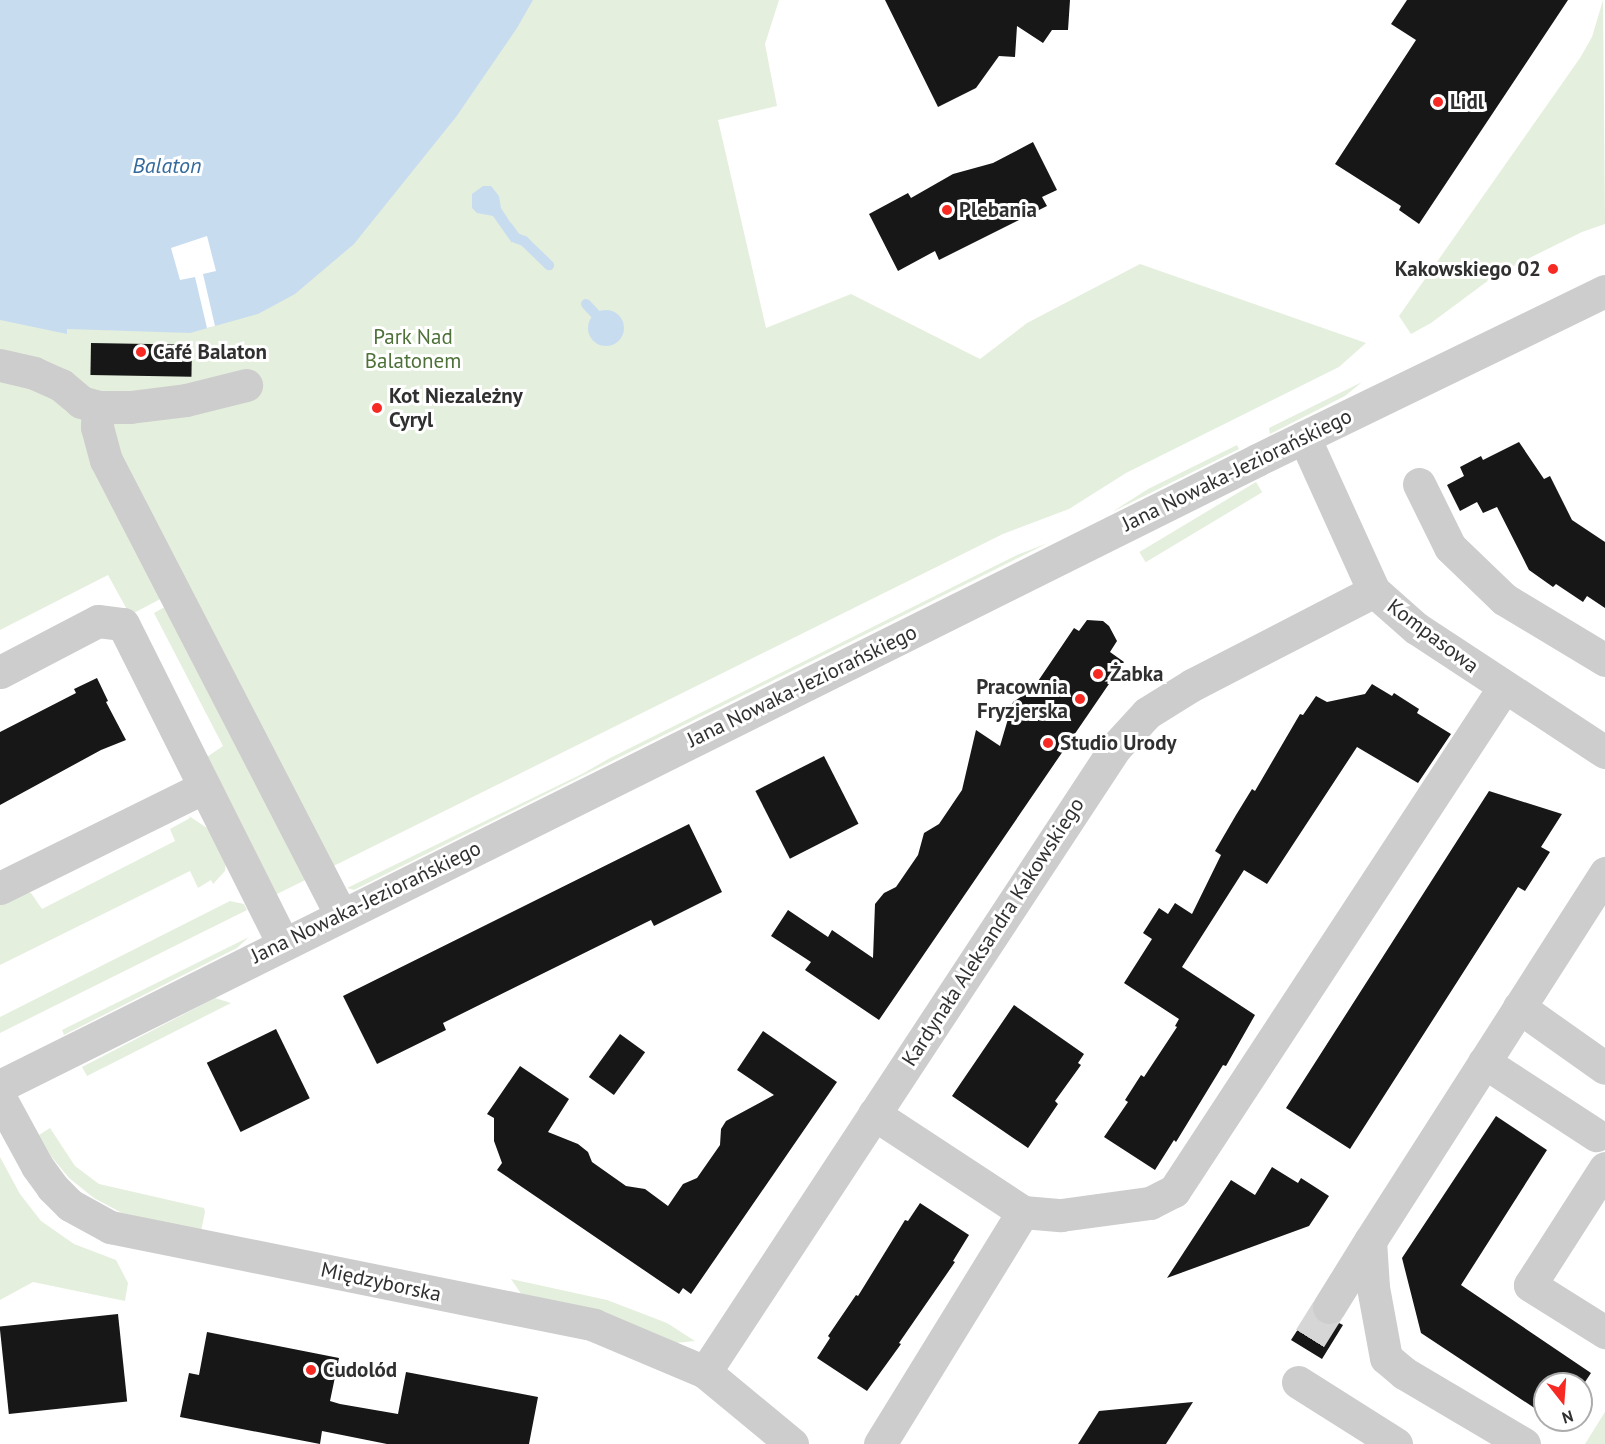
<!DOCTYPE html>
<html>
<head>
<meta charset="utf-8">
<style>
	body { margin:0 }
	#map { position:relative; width:1605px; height:1444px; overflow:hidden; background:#fff; font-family:"PT Sans",sans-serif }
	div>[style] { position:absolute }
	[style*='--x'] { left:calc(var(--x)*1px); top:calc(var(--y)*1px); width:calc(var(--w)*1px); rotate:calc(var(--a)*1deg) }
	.green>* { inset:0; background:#e5efdd; transform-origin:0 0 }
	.water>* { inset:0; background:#c8dcf0 }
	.round { border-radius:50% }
	.pier>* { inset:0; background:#fff }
	.stream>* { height:10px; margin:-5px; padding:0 5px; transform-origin:5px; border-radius:5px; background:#c8dcf0 }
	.building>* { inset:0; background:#171717; transform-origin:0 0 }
	.minor-tunnel>* { height:33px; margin-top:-16.5px; transform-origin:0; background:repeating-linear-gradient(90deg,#d6d6d6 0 33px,transparent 0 49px) }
	.minor>* { height:33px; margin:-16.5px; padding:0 16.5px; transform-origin:16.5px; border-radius:16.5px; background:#cdcdcd }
	.dots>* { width:16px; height:16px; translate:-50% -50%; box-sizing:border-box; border:3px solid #fff; border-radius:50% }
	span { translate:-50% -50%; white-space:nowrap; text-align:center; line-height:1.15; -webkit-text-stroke:6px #fff; paint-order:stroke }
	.poi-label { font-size:21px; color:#303030; font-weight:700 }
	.left { translate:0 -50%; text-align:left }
	.right { translate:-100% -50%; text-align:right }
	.park-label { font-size:21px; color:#4d7138 }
	.street-label { font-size:21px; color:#303030 }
	.water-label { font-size:22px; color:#356a9c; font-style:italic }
	.north { position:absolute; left:1533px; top:1372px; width:60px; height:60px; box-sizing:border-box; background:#fff; border:2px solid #acacac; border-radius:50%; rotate:163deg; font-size:16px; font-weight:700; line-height:24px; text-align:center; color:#303030 }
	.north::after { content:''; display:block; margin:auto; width:21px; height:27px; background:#f72923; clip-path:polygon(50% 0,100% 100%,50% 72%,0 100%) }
</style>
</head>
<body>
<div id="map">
	<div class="green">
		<div style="clip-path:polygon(0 0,779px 0,765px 44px,777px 106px,718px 120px,766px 328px,851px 294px,980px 359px,1027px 323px,1140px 264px,1366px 343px,1339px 367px,1126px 473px,1069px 509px,1003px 534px,273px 896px,204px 759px,223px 746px,154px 613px,170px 604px,166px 596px,130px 615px,108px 575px,0 630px)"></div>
		<div style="clip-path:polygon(1603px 0,1605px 224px,1582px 232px,1497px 274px,1431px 323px,1411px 334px,1399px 316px,1580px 58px,1592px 37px)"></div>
		<div style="clip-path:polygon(1362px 382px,1345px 396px,1270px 434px,1269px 428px)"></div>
		<div style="clip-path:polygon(1237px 445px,1239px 449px,1112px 512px,1148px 489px)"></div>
		<div style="left:1256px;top:482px;width:12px;height:136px;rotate:59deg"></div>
		<div style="clip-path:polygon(1048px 543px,354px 890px,347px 888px,582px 774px,610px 758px,1017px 555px)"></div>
		<div style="clip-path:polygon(189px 816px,207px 828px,226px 862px,225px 871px,213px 884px,211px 880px,198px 888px,190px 871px,0 965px,0 904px,24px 892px,31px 893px,42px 909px,175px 841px,170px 829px,190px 818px)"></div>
		<div style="clip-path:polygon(230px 901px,244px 904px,247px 910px,0 1033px,0 1017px)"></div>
		<div style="clip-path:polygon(249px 937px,237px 948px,64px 1035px,62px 1030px)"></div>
		<div style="clip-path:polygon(215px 998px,231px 1003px,87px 1076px,82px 1067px)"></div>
		<div style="clip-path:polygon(50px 1128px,75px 1166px,99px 1184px,204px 1208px,205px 1212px,201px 1231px,122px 1213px,94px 1198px,69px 1178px,50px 1155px,39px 1135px)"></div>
		<div style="clip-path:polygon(0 1157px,20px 1194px,41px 1221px,74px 1244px,116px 1260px,128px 1283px,125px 1301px,33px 1282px,0 1300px)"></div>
		<div style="clip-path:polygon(511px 1279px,607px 1300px,667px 1323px,695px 1341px,675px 1343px,617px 1319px,522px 1295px)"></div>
		<div style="clip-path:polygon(1605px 1412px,1605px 1444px,1585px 1444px)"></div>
	</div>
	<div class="water">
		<div style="clip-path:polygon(0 0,533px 0,517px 28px,456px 117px,354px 244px,295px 294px,258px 314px,190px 333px,67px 329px,67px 334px,0 320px)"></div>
		<div style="clip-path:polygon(483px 186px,491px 186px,499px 196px,501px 208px,517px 233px,512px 243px,493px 216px,477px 213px,472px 208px,472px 194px)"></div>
		<div class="round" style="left:588px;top:310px;width:36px;height:36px"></div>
	</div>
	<div class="pier">
		<div style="clip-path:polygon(207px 236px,216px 271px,203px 274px,215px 326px,207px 328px,195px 277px,180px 280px,171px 248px)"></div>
	</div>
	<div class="stream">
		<div style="--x:508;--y:227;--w:14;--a:54"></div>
		<div style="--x:516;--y:238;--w:9;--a:21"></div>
		<div style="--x:524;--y:241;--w:35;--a:44"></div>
		<div style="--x:586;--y:304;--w:26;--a:47"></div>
	</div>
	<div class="building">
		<div style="clip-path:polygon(885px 0,1070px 0,1068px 30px,1052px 30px,1043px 43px,1017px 26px,1015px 57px,999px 56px,976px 88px,938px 107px)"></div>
		<div style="clip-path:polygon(1407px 0,1568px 0,1419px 224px,1399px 210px,1401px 206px,1335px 164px,1416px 40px,1391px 24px)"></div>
		<div style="clip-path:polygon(1033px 142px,1057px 190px,1042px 197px,1047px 206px,939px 260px,935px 251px,898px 271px,869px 214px,908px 193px,911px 198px,953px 174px,993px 163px)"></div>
		<div style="left:91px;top:343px;width:101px;height:32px;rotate:1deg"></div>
		<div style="clip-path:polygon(1519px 442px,1544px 479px,1550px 476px,1572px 520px,1605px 542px,1605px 608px,1587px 596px,1583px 602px,1556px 584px,1553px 587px,1529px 570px,1497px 507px,1483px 513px,1477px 502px,1460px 511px,1447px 485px,1464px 476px,1460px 467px,1481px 456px,1483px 460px)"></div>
		<div style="clip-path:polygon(1087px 620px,1103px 621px,1109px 626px,1117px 641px,1110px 652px,1124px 662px,879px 1020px,805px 970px,811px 962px,771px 936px,788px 910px,828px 937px,832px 930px,873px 958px,875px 904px,884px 893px,896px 887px,918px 855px,924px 833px,939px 824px,962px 790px,976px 730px,1000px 746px,1013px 702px,1032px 690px,1074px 628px,1079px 631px)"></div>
		<div style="clip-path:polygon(97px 678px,108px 701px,106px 702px,126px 740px,101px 750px,0 805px,0 732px,76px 693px,74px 689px)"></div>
		<div style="clip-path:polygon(1372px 684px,1392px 696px,1394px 693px,1419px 709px,1417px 713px,1451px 734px,1418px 783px,1357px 747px,1267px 884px,1244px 870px,1182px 967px,1255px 1015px,1226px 1066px,1223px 1065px,1176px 1142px,1174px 1140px,1155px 1170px,1104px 1137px,1128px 1102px,1125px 1100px,1141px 1075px,1144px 1077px,1177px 1027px,1175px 1026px,1179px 1019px,1124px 983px,1152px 939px,1143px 933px,1159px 908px,1168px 914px,1175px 903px,1192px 914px,1221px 855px,1215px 851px,1236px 815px,1252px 789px,1255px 791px,1300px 714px,1303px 715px,1316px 696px,1327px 702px,1365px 694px)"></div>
		<div style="left:824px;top:756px;width:76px;height:77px;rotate:63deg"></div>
		<div style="clip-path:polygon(1489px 791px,1562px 814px,1541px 847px,1550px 852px,1525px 891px,1518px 887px,1350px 1149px,1286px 1108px)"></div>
		<div style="clip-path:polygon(689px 824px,722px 892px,654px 926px,651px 920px,443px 1023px,446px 1030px,377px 1064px,343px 996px)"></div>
		<div style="clip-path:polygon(1014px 1005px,1084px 1054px,1078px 1063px,1081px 1065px,1055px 1101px,1058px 1104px,1028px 1148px,952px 1096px)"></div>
		<div style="left:276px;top:1029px;width:77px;height:77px;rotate:64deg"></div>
		<div style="clip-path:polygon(763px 1031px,837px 1082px,691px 1294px,683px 1288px,679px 1294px,497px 1170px,502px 1163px,494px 1141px,494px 1118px,487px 1114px,520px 1066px,569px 1099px,548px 1132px,578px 1144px,588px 1152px,592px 1162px,626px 1186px,645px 1189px,668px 1206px,683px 1184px,697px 1178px,720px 1145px,721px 1129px,726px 1121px,774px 1095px,737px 1070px)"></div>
		<div style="left:620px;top:1034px;width:31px;height:53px;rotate:36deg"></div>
		<div style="clip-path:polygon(1496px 1116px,1547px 1150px,1461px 1285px,1591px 1373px,1581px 1388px,1581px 1384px,1545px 1384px,1545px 1415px,1421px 1333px,1402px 1258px)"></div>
		<div style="clip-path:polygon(1272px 1167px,1298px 1183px,1301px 1178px,1329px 1196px,1309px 1226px,1167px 1278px,1231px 1180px,1255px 1195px)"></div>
		<div style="clip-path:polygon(920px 1203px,969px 1235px,953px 1261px,955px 1262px,899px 1343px,901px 1344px,867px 1391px,817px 1358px,830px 1338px,828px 1336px,856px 1295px,858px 1296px,905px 1220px,908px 1221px)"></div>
		<div style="clip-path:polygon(1311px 1309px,1313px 1316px,1320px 1323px,1329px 1326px,1339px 1323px,1343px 1325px,1322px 1359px,1291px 1340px)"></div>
		<div style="left:118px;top:1314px;width:88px;height:119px;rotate:84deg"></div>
		<div style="clip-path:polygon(207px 1332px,339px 1358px,330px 1401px,340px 1404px,398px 1414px,406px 1372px,538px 1397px,529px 1444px,387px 1444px,322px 1431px,320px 1444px,180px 1417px,189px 1373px,199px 1375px)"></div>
		<div style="clip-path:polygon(1193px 1402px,1166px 1444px,1078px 1444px,1099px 1411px)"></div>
	</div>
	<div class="minor-tunnel">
		<div style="--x:1310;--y:1338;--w:36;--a:-58"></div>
	</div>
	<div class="minor">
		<div style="--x:0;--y:365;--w:35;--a:13"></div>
		<div style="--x:34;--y:373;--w:30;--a:24"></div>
		<div style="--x:61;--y:385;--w:26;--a:40"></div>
		<div style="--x:81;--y:402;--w:18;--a:16"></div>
		<div style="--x:98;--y:407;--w:32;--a:0"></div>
		<div style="--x:130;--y:407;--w:56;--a:-7.1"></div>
		<div style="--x:186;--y:400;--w:62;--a:-14"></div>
		<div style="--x:98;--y:407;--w:20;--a:93"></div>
		<div style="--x:97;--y:427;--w:34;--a:75"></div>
		<div style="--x:106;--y:460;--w:512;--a:62.68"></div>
		<div style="--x:1304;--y:437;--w:169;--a:65.6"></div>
		<div style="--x:1374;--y:591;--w:56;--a:41.4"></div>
		<div style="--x:1416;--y:628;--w:226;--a:33.3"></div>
		<div style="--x:1419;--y:484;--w:70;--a:63.8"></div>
		<div style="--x:1450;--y:547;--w:75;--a:43.9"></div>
		<div style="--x:1504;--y:599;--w:118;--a:31.1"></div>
		<div style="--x:0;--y:672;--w:110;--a:-27.5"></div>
		<div style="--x:98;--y:621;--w:25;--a:7"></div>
		<div style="--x:123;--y:624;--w:358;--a:63.4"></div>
		<div style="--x:0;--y:888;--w:228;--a:-26.3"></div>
		<div style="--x:1519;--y:1007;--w:105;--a:35.3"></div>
		<div style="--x:1484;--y:1062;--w:134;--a:33.1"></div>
		<div style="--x:0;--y:1086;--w:1404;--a:-26.47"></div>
		<div style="--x:1257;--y:460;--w:387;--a:-25.9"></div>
		<div style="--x:0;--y:1098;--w:77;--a:61.4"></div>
		<div style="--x:37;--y:1166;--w:26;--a:54"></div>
		<div style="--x:52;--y:1187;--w:25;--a:45"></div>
		<div style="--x:70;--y:1205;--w:46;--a:28.8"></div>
		<div style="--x:110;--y:1227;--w:494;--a:11.4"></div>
		<div style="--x:594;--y:1325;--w:121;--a:22.9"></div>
		<div style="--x:705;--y:1372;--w:113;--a:39.6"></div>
		<div style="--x:874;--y:1114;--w:178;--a:33.3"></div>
		<div style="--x:1023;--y:1212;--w:38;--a:5"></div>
		<div style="--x:1061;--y:1215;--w:90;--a:-7.7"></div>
		<div style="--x:1150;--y:1203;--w:27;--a:-27"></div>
		<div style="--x:1174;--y:1191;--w:602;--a:-56.78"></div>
		<div style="--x:1605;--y:1168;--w:139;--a:122.7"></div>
		<div style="--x:1530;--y:1285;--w:89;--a:32.1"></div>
		<div style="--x:1329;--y:1307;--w:78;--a:-58.2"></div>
		<div style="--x:705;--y:1372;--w:747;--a:-56.69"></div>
		<div style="--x:1115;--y:748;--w:47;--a:-47.6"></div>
		<div style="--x:1147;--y:713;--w:53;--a:-31.9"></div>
		<div style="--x:1192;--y:685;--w:205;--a:-27.3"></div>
		<div style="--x:1298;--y:1382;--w:116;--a:32.3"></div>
		<div style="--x:880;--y:1444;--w:273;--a:-58.4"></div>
		<div style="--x:1524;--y:1444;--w:139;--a:-149.4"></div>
		<div style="--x:1404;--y:1373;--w:23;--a:-140"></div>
		<div style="--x:1386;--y:1358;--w:72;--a:-100.4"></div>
		<div style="--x:1373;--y:1287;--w:46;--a:-93.7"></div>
		<div style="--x:1370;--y:1241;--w:437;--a:-57.4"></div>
	</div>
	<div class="dots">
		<div style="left:1438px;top:102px;background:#f72923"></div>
		<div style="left:947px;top:210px;background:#f72923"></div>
		<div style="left:1553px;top:269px;background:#f72923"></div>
		<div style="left:141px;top:352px;background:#f72923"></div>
		<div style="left:377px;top:408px;background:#f72923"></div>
		<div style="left:1098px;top:674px;background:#f72923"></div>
		<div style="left:1080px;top:699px;background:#f72923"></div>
		<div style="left:1048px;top:743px;background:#f72923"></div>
		<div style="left:311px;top:1370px;background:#f72923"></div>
	</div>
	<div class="poi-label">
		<span class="left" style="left:1450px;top:102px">Lidl</span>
		<span class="left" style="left:959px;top:210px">Plebania</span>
		<span class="right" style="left:1541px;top:269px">Kakowskiego 02</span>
		<span class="left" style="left:153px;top:352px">Café Balaton</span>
		<span class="left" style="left:389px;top:408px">Kot Niezależny<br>Cyryl</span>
		<span class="left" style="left:1110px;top:674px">Żabka</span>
		<span class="right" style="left:1068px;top:699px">Pracownia<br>Fryzjerska</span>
		<span class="left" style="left:1060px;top:743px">Studio Urody</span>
		<span class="left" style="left:323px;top:1370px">Cudolód</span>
	</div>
	<div class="park-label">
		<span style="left:413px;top:349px">Park Nad<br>Balatonem</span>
	</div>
	<div class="street-label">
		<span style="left:1237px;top:470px;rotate:-26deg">Jana Nowaka-Jeziorańskiego</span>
		<span style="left:1433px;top:636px;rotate:37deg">Kompasowa</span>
		<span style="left:802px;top:686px;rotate:-26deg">Jana Nowaka-Jeziorańskiego</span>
		<span style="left:366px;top:902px;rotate:-26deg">Jana Nowaka-Jeziorańskiego</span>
		<span style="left:993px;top:932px;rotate:-57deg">Kardynała Aleksandra Kakowskiego</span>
		<span style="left:381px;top:1282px;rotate:12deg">Międzyborska</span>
	</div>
	<div class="water-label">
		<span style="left:167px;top:166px">Balaton</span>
	</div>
	<div class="north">N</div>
</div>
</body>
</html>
